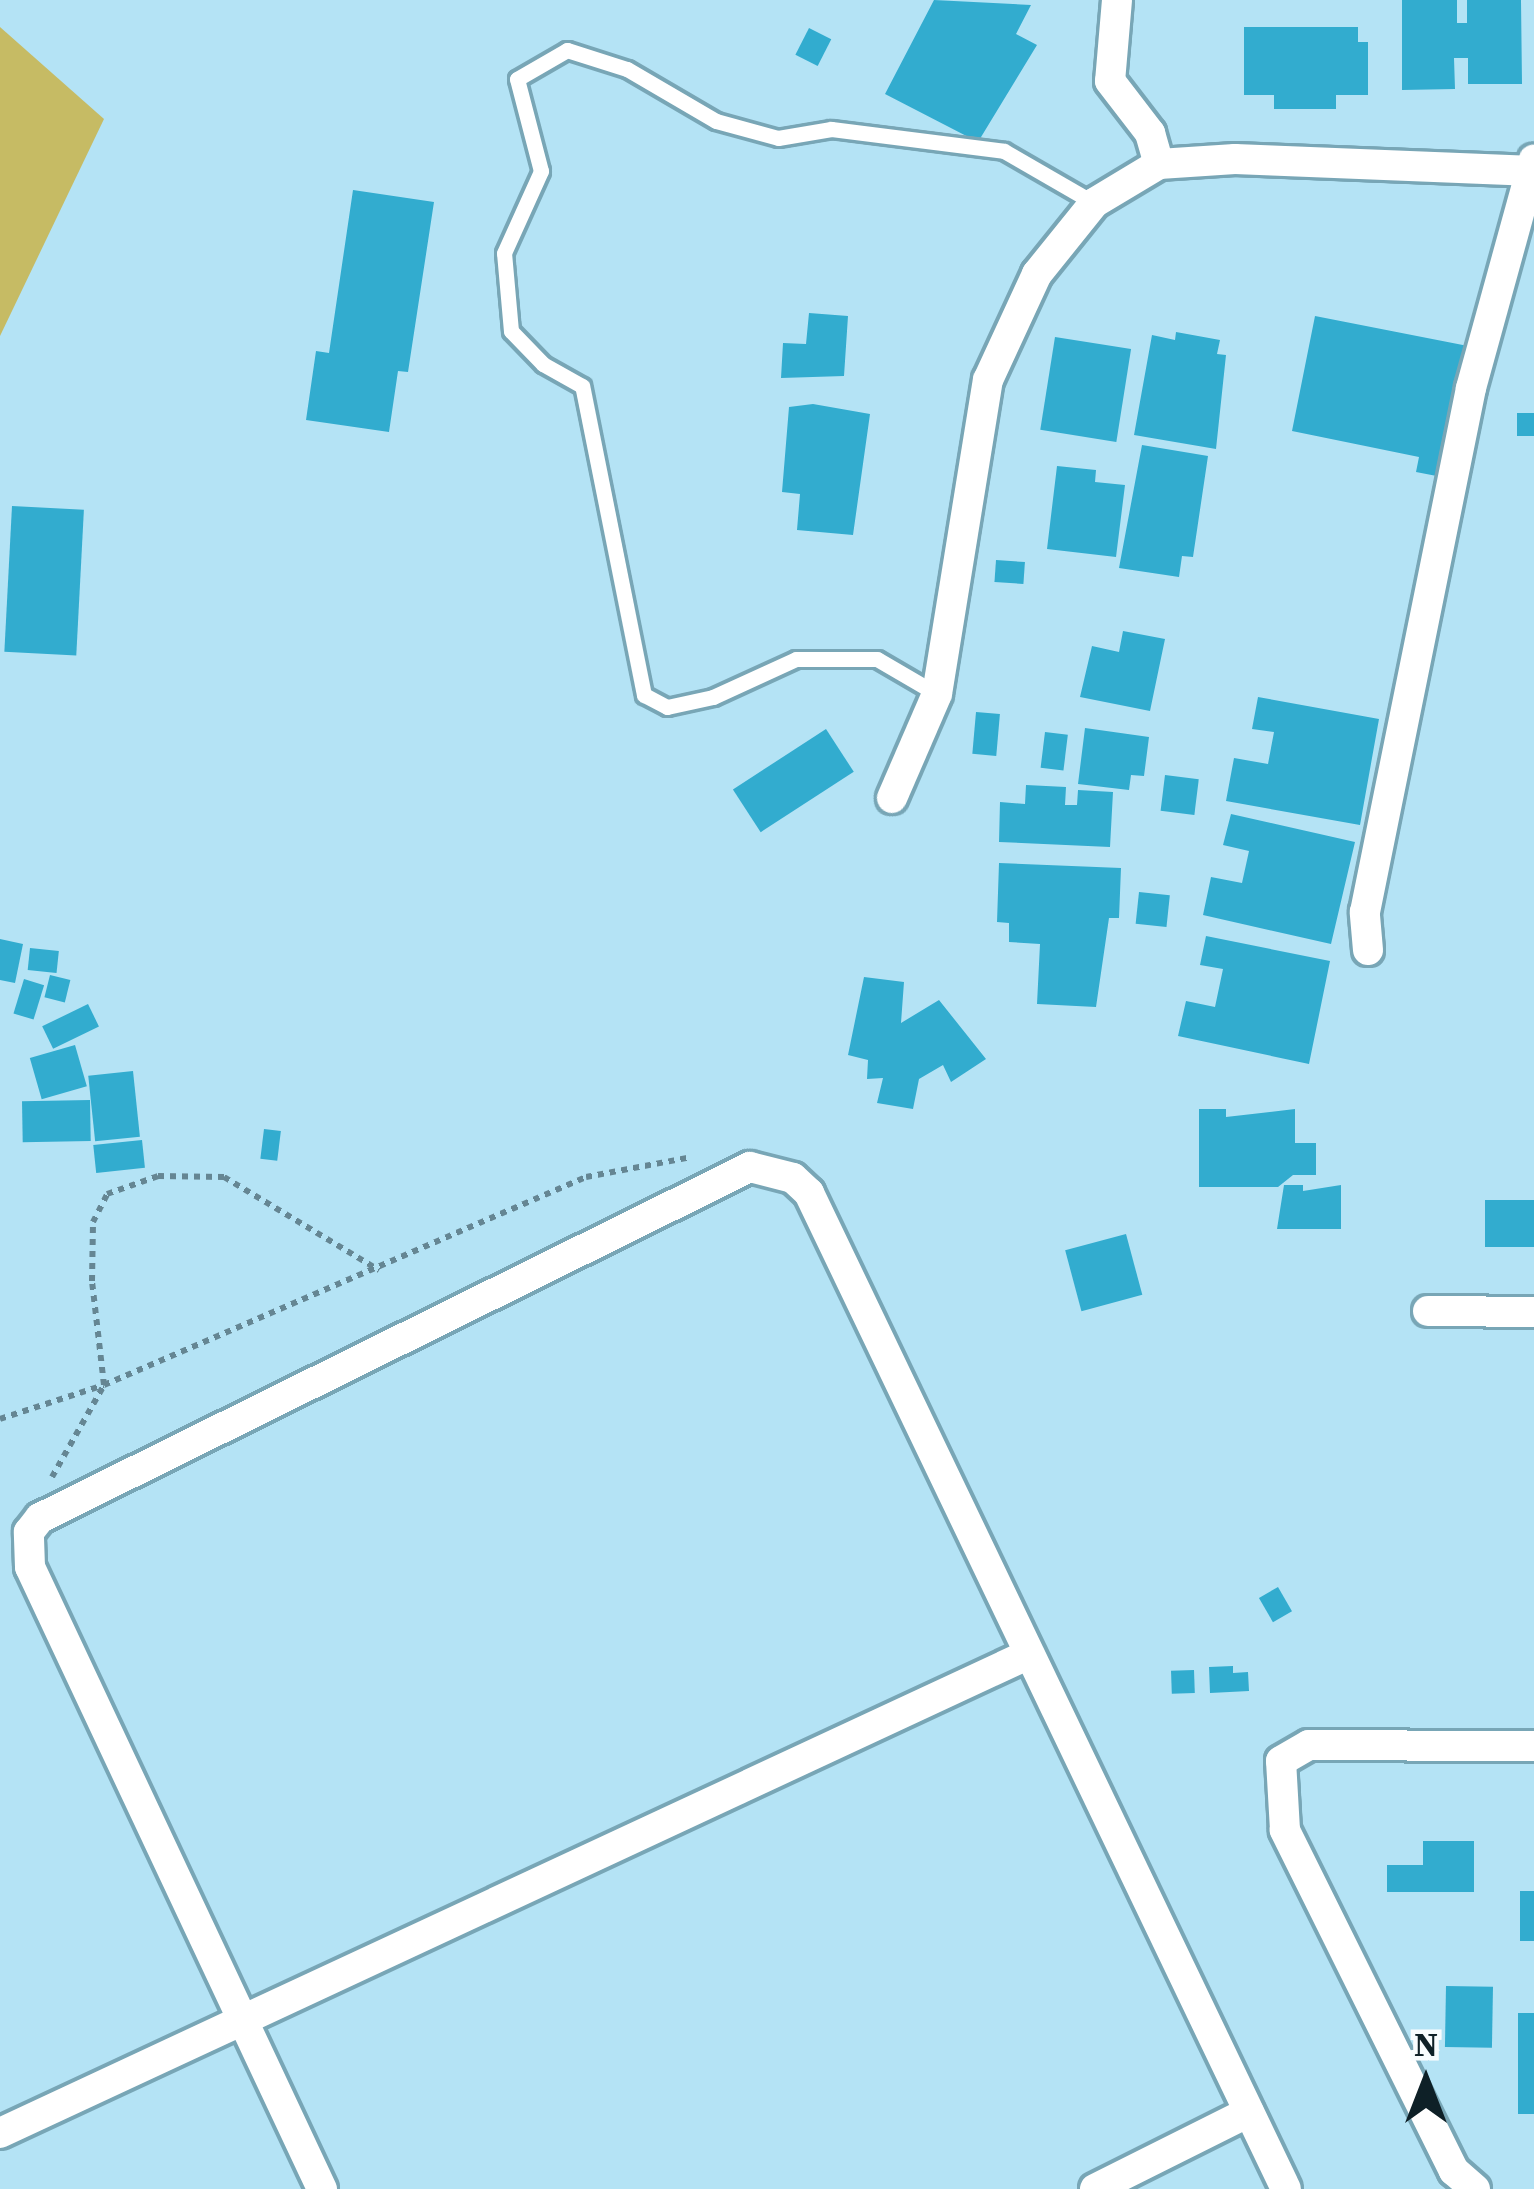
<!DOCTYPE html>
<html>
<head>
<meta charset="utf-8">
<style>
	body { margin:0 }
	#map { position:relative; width:1534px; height:2189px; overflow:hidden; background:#b4e3f5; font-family:"Source Serif 4",serif }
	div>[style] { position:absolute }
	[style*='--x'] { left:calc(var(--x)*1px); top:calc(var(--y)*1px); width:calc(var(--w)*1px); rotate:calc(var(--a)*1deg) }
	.green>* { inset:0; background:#c6bb64 }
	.building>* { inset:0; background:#32accf; transform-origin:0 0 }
	.path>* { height:6px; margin-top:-3px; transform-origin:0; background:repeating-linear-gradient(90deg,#658693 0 6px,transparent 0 12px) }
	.roads { filter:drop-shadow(3px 0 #78a6b6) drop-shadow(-3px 0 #78a6b6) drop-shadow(0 3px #78a6b6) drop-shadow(0 -3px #78a6b6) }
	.service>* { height:15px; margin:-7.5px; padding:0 7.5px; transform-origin:7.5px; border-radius:7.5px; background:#fff }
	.minor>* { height:30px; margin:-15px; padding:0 15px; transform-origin:15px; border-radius:15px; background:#fff }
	span { translate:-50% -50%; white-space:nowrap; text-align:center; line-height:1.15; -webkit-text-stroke:9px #f8fcfe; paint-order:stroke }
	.north { position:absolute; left:1366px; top:2021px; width:120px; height:120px; -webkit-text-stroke:9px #f8fcfe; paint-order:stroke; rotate:0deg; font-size:33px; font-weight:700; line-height:48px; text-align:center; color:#0e2027 }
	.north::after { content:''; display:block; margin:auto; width:42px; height:54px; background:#0e2027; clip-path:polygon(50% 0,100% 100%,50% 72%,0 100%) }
</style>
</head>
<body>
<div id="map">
	<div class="green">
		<div style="clip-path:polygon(0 27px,104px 119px,0 336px)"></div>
	</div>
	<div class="building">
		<div style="clip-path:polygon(934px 0,1031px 5px,1016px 34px,1037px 45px,978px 142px,885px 94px)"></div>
		<div style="clip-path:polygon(1402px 0,1457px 0,1457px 23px,1467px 23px,1467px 0,1521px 0,1522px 84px,1468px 84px,1468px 58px,1454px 58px,1455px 89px,1402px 90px)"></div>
		<div style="clip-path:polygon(1244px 27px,1358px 27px,1358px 42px,1368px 42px,1368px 95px,1336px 95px,1336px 109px,1274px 109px,1274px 95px,1244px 95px)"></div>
		<div style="left:809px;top:28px;width:25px;height:30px;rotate:27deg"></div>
		<div style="clip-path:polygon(353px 190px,434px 202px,408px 372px,398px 371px,389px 432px,306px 420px,316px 351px,329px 353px)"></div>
		<div style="clip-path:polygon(809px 313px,848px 316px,844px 376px,781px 378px,783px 343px,806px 344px)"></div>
		<div style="clip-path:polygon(1315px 316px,1473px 347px,1447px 478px,1416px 472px,1419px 457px,1292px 431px)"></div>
		<div style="clip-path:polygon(1176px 332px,1220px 340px,1217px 354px,1226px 355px,1216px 449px,1134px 435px,1152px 335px,1175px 340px)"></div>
		<div style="left:1055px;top:337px;width:77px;height:94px;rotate:9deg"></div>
		<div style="clip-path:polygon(813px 404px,870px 414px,853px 535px,797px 530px,800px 494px,782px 492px,789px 407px)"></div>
		<div style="left:1517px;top:413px;width:17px;height:23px"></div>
		<div style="clip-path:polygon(1142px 445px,1208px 456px,1193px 557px,1182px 556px,1179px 577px,1119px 568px)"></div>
		<div style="clip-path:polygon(1057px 466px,1096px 470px,1095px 482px,1125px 485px,1116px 557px,1047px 549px)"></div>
		<div style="left:12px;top:506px;width:72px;height:146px;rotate:3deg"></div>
		<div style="left:996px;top:560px;width:29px;height:22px;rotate:4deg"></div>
		<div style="clip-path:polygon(1123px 631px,1165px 639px,1150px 711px,1080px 697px,1092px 646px,1119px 652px)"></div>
		<div style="clip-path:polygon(1258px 697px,1379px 719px,1360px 825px,1226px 801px,1234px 758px,1268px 764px,1274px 732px,1252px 729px)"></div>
		<div style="left:976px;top:712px;width:24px;height:42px;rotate:5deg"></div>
		<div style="clip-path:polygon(1085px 728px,1149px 737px,1144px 776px,1131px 775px,1129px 790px,1078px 784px)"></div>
		<div style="left:826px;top:729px;width:51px;height:111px;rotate:57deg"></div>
		<div style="left:1045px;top:732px;width:23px;height:36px;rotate:7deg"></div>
		<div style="left:1165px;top:775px;width:34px;height:36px;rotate:7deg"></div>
		<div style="clip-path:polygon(1026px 785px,1066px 787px,1065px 805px,1077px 805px,1078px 790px,1113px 792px,1110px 847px,999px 842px,1000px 802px,1025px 804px)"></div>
		<div style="clip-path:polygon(1231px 814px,1355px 842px,1331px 944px,1203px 915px,1211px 877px,1242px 883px,1249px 851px,1223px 845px)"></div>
		<div style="clip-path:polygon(999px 863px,1121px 868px,1119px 918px,1109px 918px,1096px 1007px,1037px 1004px,1040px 944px,1009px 942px,1009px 923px,997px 922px)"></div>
		<div style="left:1139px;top:892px;width:31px;height:32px;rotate:6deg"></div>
		<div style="clip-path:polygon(1206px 936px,1330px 961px,1309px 1064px,1178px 1036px,1186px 1001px,1215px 1007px,1223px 969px,1200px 965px)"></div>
		<div style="clip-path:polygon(0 939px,23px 944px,15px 983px,0 980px)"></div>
		<div style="left:30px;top:948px;width:29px;height:22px;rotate:6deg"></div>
		<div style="left:50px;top:975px;width:21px;height:23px;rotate:14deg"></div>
		<div style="clip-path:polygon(864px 977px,904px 982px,901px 1023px,939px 1000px,986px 1059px,951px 1082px,943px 1065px,919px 1079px,913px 1109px,877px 1103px,883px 1078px,867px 1079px,868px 1060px,848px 1055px)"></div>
		<div style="left:24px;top:979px;width:21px;height:36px;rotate:17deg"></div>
		<div style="left:88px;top:1004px;width:25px;height:51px;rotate:64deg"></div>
		<div style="left:75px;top:1045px;width:43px;height:47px;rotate:74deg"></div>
		<div style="left:133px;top:1071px;width:66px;height:45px;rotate:84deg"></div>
		<div style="left:90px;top:1100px;width:41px;height:68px;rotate:89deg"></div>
		<div style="clip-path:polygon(1199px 1109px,1226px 1109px,1226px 1117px,1295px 1109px,1295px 1143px,1316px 1143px,1316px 1175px,1293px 1175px,1278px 1187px,1199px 1187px)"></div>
		<div style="left:264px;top:1129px;width:17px;height:30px;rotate:7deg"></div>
		<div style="left:142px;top:1140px;width:28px;height:49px;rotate:84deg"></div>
		<div style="clip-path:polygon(1284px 1185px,1303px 1185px,1303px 1191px,1341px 1185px,1341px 1229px,1277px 1229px)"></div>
		<div style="left:1534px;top:1200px;width:47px;height:49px;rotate:90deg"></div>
		<div style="left:1126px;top:1234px;width:63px;height:63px;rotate:75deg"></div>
		<div style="left:1278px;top:1587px;width:28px;height:22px;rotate:60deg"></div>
		<div style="clip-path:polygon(1233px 1666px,1233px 1673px,1248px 1672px,1249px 1691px,1210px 1693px,1209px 1667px)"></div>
		<div style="left:1194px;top:1670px;width:23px;height:23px;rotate:88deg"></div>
		<div style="clip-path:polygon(1423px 1841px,1474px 1841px,1474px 1892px,1387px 1892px,1387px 1865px,1423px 1865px)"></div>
		<div style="left:1520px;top:1891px;width:14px;height:50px"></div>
		<div style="left:1446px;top:1986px;width:47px;height:61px;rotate:1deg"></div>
		<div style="left:1518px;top:2013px;width:16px;height:101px"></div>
	</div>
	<div class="path">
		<div style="--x:0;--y:1419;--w:109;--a:-18.1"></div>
		<div style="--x:104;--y:1385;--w:525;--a:-23.34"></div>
		<div style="--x:586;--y:1177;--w:103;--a:-10.7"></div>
		<div style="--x:52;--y:1477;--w:106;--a:-60.5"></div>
		<div style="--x:104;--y:1385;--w:105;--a:-96.6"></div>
		<div style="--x:92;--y:1281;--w:59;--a:-89"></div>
		<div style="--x:93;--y:1222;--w:31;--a:-63"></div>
		<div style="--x:107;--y:1194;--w:54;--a:-19.4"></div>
		<div style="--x:158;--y:1176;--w:66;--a:0.9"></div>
		<div style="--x:224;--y:1177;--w:181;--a:31"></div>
	</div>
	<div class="roads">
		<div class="service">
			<div style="--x:937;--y:694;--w:69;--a:-149.7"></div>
			<div style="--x:877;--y:659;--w:81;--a:180"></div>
			<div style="--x:796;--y:659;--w:91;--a:155.4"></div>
			<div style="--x:713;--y:697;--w:47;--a:167.7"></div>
			<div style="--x:667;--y:707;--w:26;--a:-152"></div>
			<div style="--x:644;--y:695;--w:315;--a:-101.3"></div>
			<div style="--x:582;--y:386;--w:45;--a:-150.6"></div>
			<div style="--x:543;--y:364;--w:46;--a:-134.1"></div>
			<div style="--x:511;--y:331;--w:78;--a:-95.1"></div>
			<div style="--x:504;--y:253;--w:90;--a:-65.7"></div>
			<div style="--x:541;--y:171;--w:95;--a:-104.6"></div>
			<div style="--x:517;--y:79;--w:58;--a:-30.1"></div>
			<div style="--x:567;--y:50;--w:63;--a:17.6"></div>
			<div style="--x:627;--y:69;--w:103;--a:30.3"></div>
			<div style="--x:716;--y:121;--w:64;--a:15.3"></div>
			<div style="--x:778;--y:138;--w:54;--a:-9.6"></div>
			<div style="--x:831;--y:129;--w:174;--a:7.2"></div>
			<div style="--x:1004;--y:151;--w:104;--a:30"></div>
		</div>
		<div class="minor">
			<div style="--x:1117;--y:0;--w:81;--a:94.9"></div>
			<div style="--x:1110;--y:81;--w:66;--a:52.4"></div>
			<div style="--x:1150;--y:133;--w:32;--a:74"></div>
			<div style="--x:892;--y:798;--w:113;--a:-66.6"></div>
			<div style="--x:937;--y:694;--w:318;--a:-80.8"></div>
			<div style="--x:988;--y:380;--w:117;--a:-65.2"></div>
			<div style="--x:1037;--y:274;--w:91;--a:-51.2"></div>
			<div style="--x:1094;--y:203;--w:76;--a:-31"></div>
			<div style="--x:1159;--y:164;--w:76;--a:-3.8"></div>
			<div style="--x:1235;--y:159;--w:299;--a:2.3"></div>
			<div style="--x:1368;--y:950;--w:38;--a:-95"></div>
			<div style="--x:1365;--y:912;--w:535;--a:-78.56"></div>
			<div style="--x:1471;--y:388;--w:237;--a:-74.6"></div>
			<div style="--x:1428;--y:1311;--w:106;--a:0.5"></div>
			<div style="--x:0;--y:2133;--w:1135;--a:-24.96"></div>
			<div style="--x:322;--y:2189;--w:687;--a:-115.15"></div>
			<div style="--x:30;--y:1567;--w:35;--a:-92"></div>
			<div style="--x:29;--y:1532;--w:18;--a:-52"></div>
			<div style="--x:40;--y:1518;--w:792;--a:-26.31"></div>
			<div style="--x:750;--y:1167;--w:44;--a:14.3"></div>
			<div style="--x:793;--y:1178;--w:22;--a:43"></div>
			<div style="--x:809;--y:1193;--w:1104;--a:64.41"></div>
			<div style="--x:1095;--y:2189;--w:172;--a:-26.6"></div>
			<div style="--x:1475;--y:2189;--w:28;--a:-139"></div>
			<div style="--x:1454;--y:2171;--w:381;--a:-116.4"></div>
			<div style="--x:1285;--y:1830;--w:69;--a:-93.3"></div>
			<div style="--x:1281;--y:1761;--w:32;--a:-30"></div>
			<div style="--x:1309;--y:1745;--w:225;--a:0.3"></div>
		</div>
	</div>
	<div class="north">N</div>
</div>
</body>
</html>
